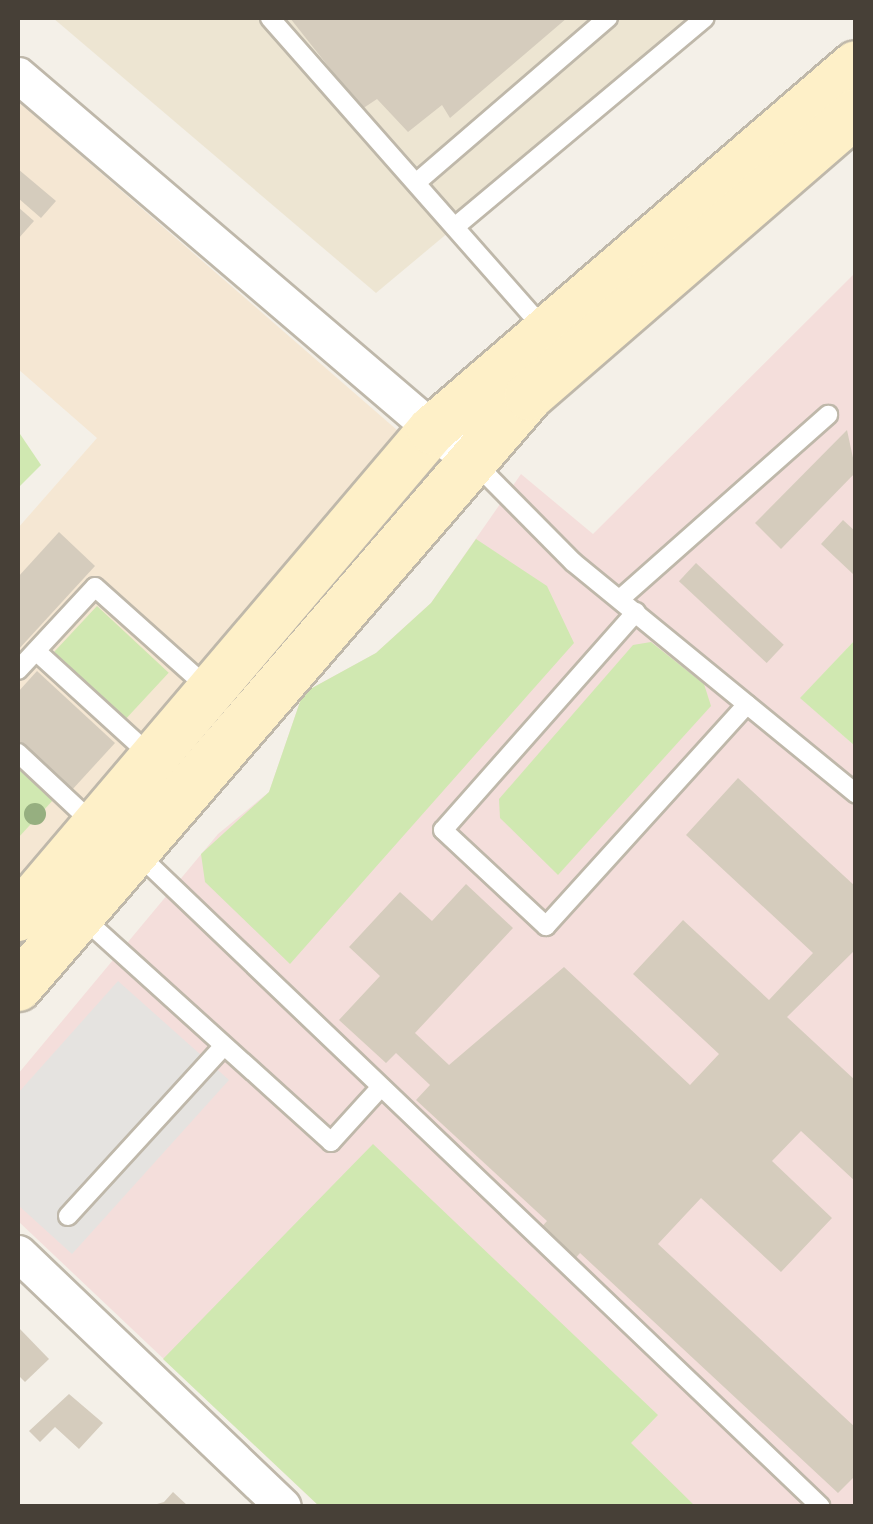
<!DOCTYPE html>
<html>
<head>
<meta charset="utf-8">
<style>
	body { margin:0 }
	#map { position:relative; width:873px; height:1524px; overflow:hidden; background:#f4f0e8; font-family:"PT Sans",sans-serif }
	div>[style] { position:absolute }
	[style*='--x'] { left:calc(var(--x)*1px); top:calc(var(--y)*1px); width:calc(var(--w)*1px); rotate:calc(var(--a)*1deg) }
	.commercial>* { inset:0; background:#f5e7d3 }
	.education>* { inset:0; background:#ede5d2 }
	.medical>* { inset:0; background:#f4dedb }
	.green>* { inset:0; background:#d0e8b1; transform-origin:0 0 }
	.parking>* { inset:0; background:#e5e3e0 }
	.building>* { inset:0; background:#d5ccbd; transform-origin:0 0 }
	.roads { filter:drop-shadow(2px 0 #bfb8aa) drop-shadow(-2px 0 #bfb8aa) drop-shadow(0 2px #bfb8aa) drop-shadow(0 -2px #bfb8aa) }
	.service>* { height:18px; margin:-9px; padding:0 9px; transform-origin:9px; border-radius:9px; background:#fff }
	.minor>* { height:35px; margin:-17.5px; padding:0 17.5px; transform-origin:17.5px; border-radius:17.5px; background:#fff }
	.secondary>* { height:48px; margin:-24px; padding:0 24px; transform-origin:24px; border-radius:24px; background:#fef0c8 }
	.trees>* { width:22px; height:22px; margin:-11px; border-radius:50%; background:#96af80 }
	span { translate:-50% -50%; white-space:nowrap; text-align:center; line-height:1.15; -webkit-text-stroke:8px #fff; paint-order:stroke }
	.frame { position:absolute; inset:0; border:20px solid #474037; pointer-events:none }
</style>
</head>
<body>
<div id="map">
	<div class="commercial">
		<div style="clip-path:polygon(18px 101px,397px 430px,18px 881px,18px 528px,97px 438px,18px 369px)"></div>
	</div>
	<div class="education">
		<div style="clip-path:polygon(53px 18px,705px 18px,376px 293px)"></div>
	</div>
	<div class="medical">
		<div style="clip-path:polygon(855px 273px,855px 640px,801px 698px,855px 746px,855px 1506px,319px 1506px,18px 1221px,18px 1074px,218px 834px,269px 792px,303px 693px,376px 653px,431px 603px,521px 474px,593px 534px)"></div>
	</div>
	<div class="green">
		<div style="clip-path:polygon(18px 431px,41px 465px,18px 488px)"></div>
		<div style="clip-path:polygon(476px 539px,547px 586px,574px 643px,290px 964px,205px 882px,201px 854px,269px 792px,303px 693px,376px 653px,431px 603px)"></div>
		<div style="left:97px;top:606px;width:98px;height:63px;rotate:43deg"></div>
		<div style="clip-path:polygon(855px 640px,855px 746px,800px 698px)"></div>
		<div style="clip-path:polygon(651px 642px,704px 684px,711px 706px,558px 875px,500px 818px,499px 799px,633px 645px)"></div>
		<div style="clip-path:polygon(18px 765px,54px 799px,18px 838px)"></div>
		<div style="clip-path:polygon(373px 1144px,658px 1415px,631px 1443px,695px 1506px,319px 1506px,163px 1359px)"></div>
	</div>
	<div class="parking">
		<div style="clip-path:polygon(118px 981px,229px 1080px,72px 1254px,18px 1205px,18px 1093px)"></div>
	</div>
	<div class="building">
		<div style="clip-path:polygon(290px 18px,567px 18px,450px 118px,442px 105px,408px 132px,377px 99px,362px 109px)"></div>
		<div style="clip-path:polygon(18px 169px,56px 201px,41px 218px,18px 198px)"></div>
		<div style="clip-path:polygon(18px 207px,34px 221px,18px 239px)"></div>
		<div style="clip-path:polygon(847px 430px,856px 472px,781px 549px,755px 523px)"></div>
		<div style="clip-path:polygon(843px 520px,856px 532px,854px 575px,821px 544px)"></div>
		<div style="clip-path:polygon(59px 532px,95px 566px,18px 650px,18px 577px)"></div>
		<div style="left:696px;top:563px;width:120px;height:25px;rotate:43deg"></div>
		<div style="clip-path:polygon(37px 671px,115px 743px,71px 791px,18px 741px,18px 692px)"></div>
		<div style="clip-path:polygon(738px 778px,856px 887px,856px 949px,787px 1017px,856px 1081px,856px 1182px,801px 1131px,772px 1161px,832px 1218px,781px 1272px,701px 1198px,658px 1244px,856px 1428px,856px 1475px,838px 1493px,580px 1253px,573px 1261px,539px 1230px,547px 1221px,416px 1100px,430px 1085px,396px 1053px,386px 1063px,339px 1020px,380px 976px,349px 947px,400px 892px,432px 921px,466px 884px,513px 928px,415px 1033px,449px 1065px,564px 967px,690px 1085px,719px 1054px,633px 974px,683px 920px,769px 1000px,813px 953px,686px 835px)"></div>
		<div style="clip-path:polygon(18px 1327px,49px 1359px,25px 1382px,18px 1375px)"></div>
		<div style="clip-path:polygon(69px 1394px,103px 1423px,79px 1449px,55px 1427px,40px 1442px,29px 1431px)"></div>
		<div style="clip-path:polygon(173px 1492px,188px 1506px,150px 1506px,164px 1502px)"></div>
	</div>
	<div class="roads">
		<div class="service">
			<div style="--x:270;--y:18;--w:412;--a:48.6"></div>
			<div style="--x:417;--y:182;--w:252;--a:-40.7"></div>
			<div style="--x:456;--y:226;--w:324;--a:-39.9"></div>
			<div style="--x:475;--y:463;--w:139;--a:45.3"></div>
			<div style="--x:573;--y:562;--w:366;--a:39.3"></div>
			<div style="--x:620;--y:599;--w:278;--a:-41.5"></div>
			<div style="--x:636;--y:612;--w:291;--a:131.5"></div>
			<div style="--x:443;--y:830;--w:141;--a:43"></div>
			<div style="--x:546;--y:926;--w:299;--a:-47.8"></div>
			<div style="--x:36;--y:651;--w:159;--a:42.4"></div>
			<div style="--x:18;--y:670;--w:113;--a:-47.1"></div>
			<div style="--x:95;--y:587;--w:152;--a:41.8"></div>
			<div style="--x:18;--y:753;--w:104;--a:43.1"></div>
			<div style="--x:138;--y:854;--w:944;--a:43.71"></div>
			<div style="--x:81;--y:916;--w:337;--a:42.1"></div>
			<div style="--x:331;--y:1142;--w:73;--a:-47.8"></div>
			<div style="--x:68;--y:1216;--w:229;--a:-47.5"></div>
		</div>
		<div class="minor">
			<div style="--x:18;--y:75;--w:568;--a:40.5"></div>
			<div style="--x:18;--y:1253;--w:366;--a:43.7"></div>
		</div>
		<div class="secondary">
			<div style="--x:18;--y:917;--w:639;--a:-49.63"></div>
			<div style="--x:432;--y:430;--w:559;--a:-40.72"></div>
			<div style="--x:18;--y:987;--w:781;--a:-49.15"></div>
			<div style="--x:529;--y:396;--w:432;--a:-40.9"></div>
		</div>
	</div>
	<div class="trees">
		<div style="left:35px;top:814px"></div>
	</div>
	<div class="frame"></div>
</div>
</body>
</html>
